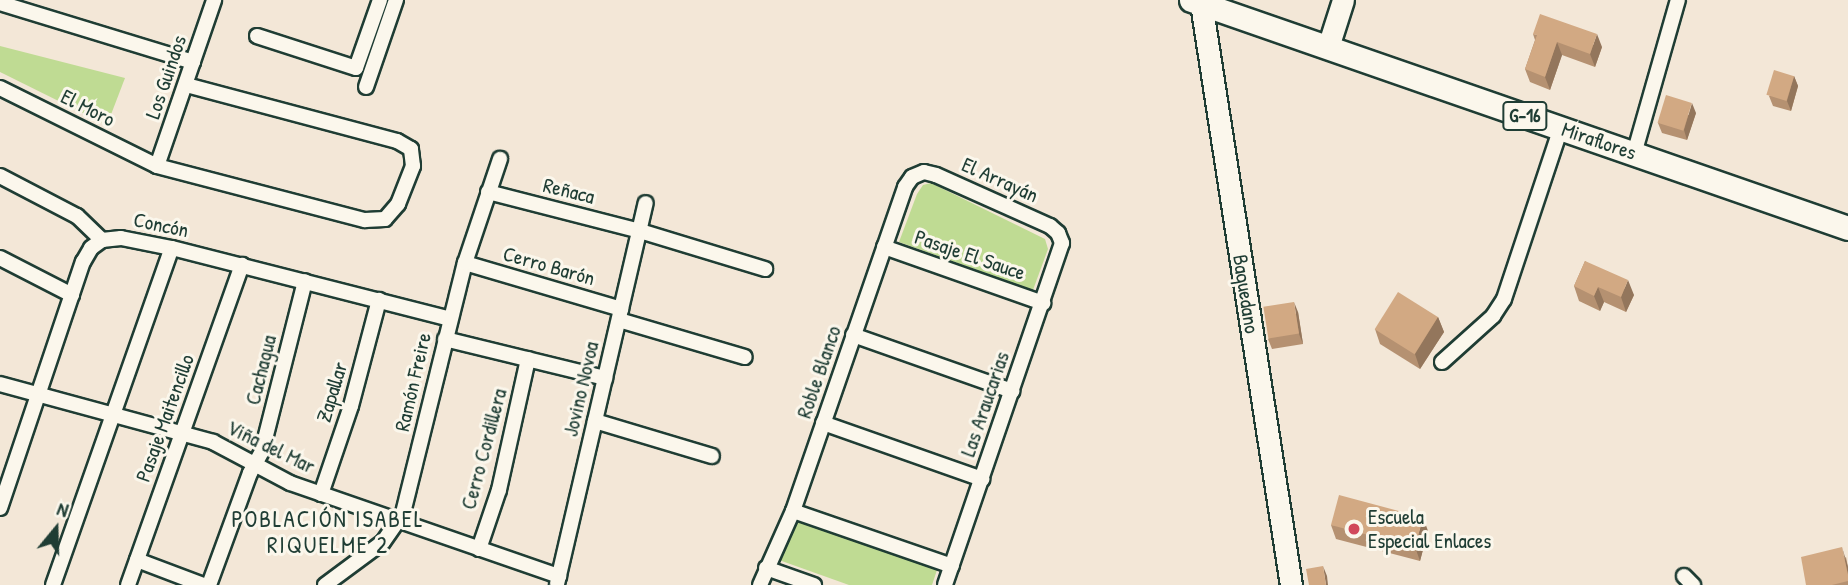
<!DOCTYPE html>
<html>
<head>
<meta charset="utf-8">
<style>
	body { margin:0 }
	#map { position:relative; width:1848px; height:585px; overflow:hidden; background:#f3e7d7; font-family:"Patrick Hand",sans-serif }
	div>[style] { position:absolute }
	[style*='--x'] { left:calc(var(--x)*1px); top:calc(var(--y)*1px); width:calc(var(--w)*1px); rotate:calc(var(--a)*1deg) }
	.green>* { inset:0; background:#bfdb93 }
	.roads { filter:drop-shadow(2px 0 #1f3d34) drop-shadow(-2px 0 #1f3d34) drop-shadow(0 2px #1f3d34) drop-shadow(0 -2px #1f3d34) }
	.street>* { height:14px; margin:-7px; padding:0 7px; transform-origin:7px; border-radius:7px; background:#fbf7ec }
	.secondary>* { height:21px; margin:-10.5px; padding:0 10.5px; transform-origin:10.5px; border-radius:10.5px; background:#fbf7ec }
	.primary>* { height:23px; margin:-11.5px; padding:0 11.5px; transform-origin:11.5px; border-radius:11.5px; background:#fbf7ec }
	.wall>* { inset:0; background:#b59171 }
	.shaded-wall>* { inset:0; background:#93765c }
	.building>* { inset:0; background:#d2a983; transform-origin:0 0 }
	.dots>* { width:19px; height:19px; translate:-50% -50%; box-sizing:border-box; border:4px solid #fbf7ec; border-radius:50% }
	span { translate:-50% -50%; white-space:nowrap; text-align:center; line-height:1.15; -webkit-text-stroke:6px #fbf7ec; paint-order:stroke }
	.shield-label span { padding:2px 5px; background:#fbf7ec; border:2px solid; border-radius:5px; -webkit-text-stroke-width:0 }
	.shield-label { font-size:19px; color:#1f3d34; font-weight:700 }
	.street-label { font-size:21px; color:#1f3d34 }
	.poi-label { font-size:21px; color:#1f3d34 }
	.left { translate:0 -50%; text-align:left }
	.neighbourhood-label { font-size:23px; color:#1f3d34; letter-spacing:2px }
	.north { position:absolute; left:21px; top:494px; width:70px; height:70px; -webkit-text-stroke:5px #fbf7ec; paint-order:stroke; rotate:19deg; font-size:19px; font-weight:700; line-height:28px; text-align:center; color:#1f3d34 }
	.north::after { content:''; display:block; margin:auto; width:24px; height:32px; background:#1f3d34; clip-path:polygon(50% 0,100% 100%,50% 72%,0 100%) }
</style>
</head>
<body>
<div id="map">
	<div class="green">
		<div style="clip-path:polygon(0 46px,125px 78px,107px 125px,0 72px)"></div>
		<div style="clip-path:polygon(931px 183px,1045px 239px,1048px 249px,1033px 290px,899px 242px,917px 194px,923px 185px)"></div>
		<div style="clip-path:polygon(799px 520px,937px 570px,932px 585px,849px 585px,779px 560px)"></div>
	</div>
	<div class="roads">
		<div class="street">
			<div style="--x:0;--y:3;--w:202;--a:17"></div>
			<div style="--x:257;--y:36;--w:104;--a:17.9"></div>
			<div style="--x:356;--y:68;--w:72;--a:-70.6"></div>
			<div style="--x:366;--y:87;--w:92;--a:-71"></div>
			<div style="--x:0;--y:88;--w:175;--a:26.4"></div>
			<div style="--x:157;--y:166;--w:215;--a:14.6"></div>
			<div style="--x:365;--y:220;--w:20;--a:-3"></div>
			<div style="--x:385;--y:219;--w:20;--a:-49"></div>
			<div style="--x:398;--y:204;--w:41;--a:-68.5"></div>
			<div style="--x:413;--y:166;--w:17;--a:-97"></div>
			<div style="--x:411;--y:149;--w:16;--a:-150"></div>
			<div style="--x:397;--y:141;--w:217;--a:-165.1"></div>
			<div style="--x:1634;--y:154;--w:160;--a:-74.1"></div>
			<div style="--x:157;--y:166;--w:176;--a:-71"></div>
			<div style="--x:0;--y:176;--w:87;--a:27.5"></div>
			<div style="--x:77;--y:216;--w:35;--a:44"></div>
			<div style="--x:488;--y:192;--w:157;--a:14.4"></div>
			<div style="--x:640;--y:231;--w:131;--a:16.9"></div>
			<div style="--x:884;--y:247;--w:169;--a:19.4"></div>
			<div style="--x:0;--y:258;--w:81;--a:27.2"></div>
			<div style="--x:465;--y:263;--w:163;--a:16.4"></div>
			<div style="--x:619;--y:320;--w:131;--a:16.4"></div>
			<div style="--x:853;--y:335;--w:169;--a:19.4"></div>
			<div style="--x:445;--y:339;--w:165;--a:13.7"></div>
			<div style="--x:1442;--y:362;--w:69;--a:-42"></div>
			<div style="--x:1493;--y:316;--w:20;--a:-57"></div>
			<div style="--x:1504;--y:299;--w:180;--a:-71.6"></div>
			<div style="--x:0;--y:384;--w:221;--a:15.2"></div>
			<div style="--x:213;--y:442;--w:87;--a:28"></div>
			<div style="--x:290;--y:483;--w:285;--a:19.1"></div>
			<div style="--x:595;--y:421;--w:122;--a:16.7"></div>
			<div style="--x:823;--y:423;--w:169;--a:19.4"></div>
			<div style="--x:321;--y:494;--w:93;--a:-71.2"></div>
			<div style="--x:351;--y:406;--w:110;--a:-75.2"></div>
			<div style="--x:0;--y:508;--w:260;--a:-71.4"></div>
			<div style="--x:83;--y:262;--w:16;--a:-60"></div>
			<div style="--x:91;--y:248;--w:14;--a:-36"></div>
			<div style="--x:102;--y:240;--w:19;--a:-6"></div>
			<div style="--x:121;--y:238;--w:52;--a:11.1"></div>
			<div style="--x:172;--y:248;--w:287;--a:14.3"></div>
			<div style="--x:793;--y:511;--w:168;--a:19.1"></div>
			<div style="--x:479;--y:549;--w:62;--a:-71.3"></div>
			<div style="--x:499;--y:490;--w:134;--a:-77.5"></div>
			<div style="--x:137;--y:560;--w:71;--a:20.7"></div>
			<div style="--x:766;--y:568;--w:51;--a:19.5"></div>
			<div style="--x:1684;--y:576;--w:13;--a:45"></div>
			<div style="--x:557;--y:584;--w:391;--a:-76.9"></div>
			<div style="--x:53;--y:585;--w:357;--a:-70.6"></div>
			<div style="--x:128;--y:585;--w:340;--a:-70.4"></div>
			<div style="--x:209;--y:585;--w:119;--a:-69.9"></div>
			<div style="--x:250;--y:473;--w:25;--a:-61"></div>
			<div style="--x:262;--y:451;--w:175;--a:-75.8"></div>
			<div style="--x:325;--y:585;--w:72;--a:-36.6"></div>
			<div style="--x:383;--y:542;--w:35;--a:-55"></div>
			<div style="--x:403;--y:513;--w:258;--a:-76.1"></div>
			<div style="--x:465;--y:263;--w:110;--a:-71.4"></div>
			<div style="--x:760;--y:585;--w:81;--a:-66"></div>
			<div style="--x:793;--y:511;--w:343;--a:-70.9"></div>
			<div style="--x:905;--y:187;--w:12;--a:-55"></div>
			<div style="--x:912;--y:177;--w:13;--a:-23"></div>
			<div style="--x:924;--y:172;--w:12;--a:14"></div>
			<div style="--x:936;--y:175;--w:125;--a:24.1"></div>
			<div style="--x:1050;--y:226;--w:11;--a:41"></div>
			<div style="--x:1058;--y:233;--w:11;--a:68"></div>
			<div style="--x:1062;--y:243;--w:361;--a:108.9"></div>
		</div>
		<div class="secondary">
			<div style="--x:1201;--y:3;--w:589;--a:81.21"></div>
			<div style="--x:1328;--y:47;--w:49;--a:-72.3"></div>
		</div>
		<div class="primary">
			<div style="--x:1191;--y:0;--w:695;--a:19.14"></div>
		</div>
	</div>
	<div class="wall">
		<div style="clip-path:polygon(1533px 34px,1602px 47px,1595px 67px,1562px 55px,1550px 90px,1530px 82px,1525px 69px,1535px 40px)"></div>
		<div style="clip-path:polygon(1794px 76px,1798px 86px,1791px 111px,1773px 106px,1769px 96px)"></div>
		<div style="clip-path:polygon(1696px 113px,1687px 140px,1662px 133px,1658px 123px)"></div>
		<div style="clip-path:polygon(1585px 261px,1634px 295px,1626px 312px,1604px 302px,1600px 311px,1579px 301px,1574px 286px)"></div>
		<div style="clip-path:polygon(1298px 312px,1303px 344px,1272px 349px,1268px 339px)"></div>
		<div style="clip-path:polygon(1438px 317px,1444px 332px,1420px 369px,1380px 344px,1375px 329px)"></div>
		<div style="clip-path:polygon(1331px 525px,1428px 531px,1420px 561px,1336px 539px)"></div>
		<div style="clip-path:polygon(1846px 557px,1848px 567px,1848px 585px,1806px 585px)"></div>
	</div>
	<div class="shaded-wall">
		<div style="clip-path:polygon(1597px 34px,1602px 47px,1595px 67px,1590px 54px)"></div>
		<div style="clip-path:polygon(1557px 42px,1562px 55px,1550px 90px,1545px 77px)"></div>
		<div style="clip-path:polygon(1794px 76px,1798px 86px,1791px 111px,1787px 101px)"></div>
		<div style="clip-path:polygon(1692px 103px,1696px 113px,1687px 140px,1684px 130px)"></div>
		<div style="clip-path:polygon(1628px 280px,1634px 295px,1626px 312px,1621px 297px)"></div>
		<div style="clip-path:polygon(1598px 287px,1604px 302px,1600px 311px,1594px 296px)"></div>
		<div style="clip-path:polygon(1294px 302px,1298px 312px,1303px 344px,1299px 334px)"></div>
		<div style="clip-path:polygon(1438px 317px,1444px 332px,1420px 369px,1415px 354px)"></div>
		<div style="clip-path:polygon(1423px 517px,1428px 531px,1420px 561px,1415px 547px)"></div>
		<div style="clip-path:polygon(1842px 547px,1848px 567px,1848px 575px)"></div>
		<div style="clip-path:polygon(1323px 566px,1327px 576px,1328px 585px,1326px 585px)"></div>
	</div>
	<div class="building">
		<div style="clip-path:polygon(1540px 14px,1597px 34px,1590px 54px,1557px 42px,1545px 77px,1525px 69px,1537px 35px,1533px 34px)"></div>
		<div style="left:1774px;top:70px;width:21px;height:26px;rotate:17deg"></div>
		<div style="left:1666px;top:95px;width:27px;height:29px;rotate:17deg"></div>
		<div style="clip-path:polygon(1585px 261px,1628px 280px,1621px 297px,1598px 287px,1594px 296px,1574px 286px)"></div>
		<div style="left:1398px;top:292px;width:47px;height:44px;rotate:32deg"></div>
		<div style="left:1294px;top:302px;width:32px;height:31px;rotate:81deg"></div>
		<div style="left:1339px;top:495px;width:87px;height:31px;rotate:15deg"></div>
		<div style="clip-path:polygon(1842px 547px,1848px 575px,1848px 581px,1832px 585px,1806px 585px,1801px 557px)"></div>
		<div style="clip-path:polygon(1323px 566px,1326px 585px,1309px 585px,1306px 569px)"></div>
	</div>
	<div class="dots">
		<div style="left:1354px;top:529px;background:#d1495b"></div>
	</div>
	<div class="shield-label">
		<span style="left:1525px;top:116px">G-16</span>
	</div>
	<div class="street-label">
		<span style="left:166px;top:77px;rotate:-71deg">Los Guindos</span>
		<span style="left:88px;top:108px;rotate:27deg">El Moro</span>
		<span style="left:1599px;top:141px;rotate:19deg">Miraflores</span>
		<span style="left:1000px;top:180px;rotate:24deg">El Arrayán</span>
		<span style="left:569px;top:191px;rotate:14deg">Reñaca</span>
		<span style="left:161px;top:225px;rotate:12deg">Concón</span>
		<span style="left:970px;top:255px;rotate:19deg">Pasaje El Sauce</span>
		<span style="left:549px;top:266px;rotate:16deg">Cerro Barón</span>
		<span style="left:1246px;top:294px;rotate:81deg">Baquedano</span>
		<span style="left:261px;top:370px;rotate:-76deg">Cachagua</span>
		<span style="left:819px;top:372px;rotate:-71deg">Roble Blanco</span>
		<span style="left:413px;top:382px;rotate:-77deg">Ramón Freire</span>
		<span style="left:581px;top:389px;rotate:-77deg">Jovino Novoa</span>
		<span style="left:332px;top:392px;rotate:-73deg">Zapallar</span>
		<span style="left:985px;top:404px;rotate:-71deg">Las Araucarias</span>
		<span style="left:165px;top:418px;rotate:-70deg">Pasaje Maitencillo</span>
		<span style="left:271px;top:447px;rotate:26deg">Viña del Mar</span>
		<span style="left:484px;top:449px;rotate:-75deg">Cerro Cordillera</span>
	</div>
	<div class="poi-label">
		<span class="left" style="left:1368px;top:529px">Escuela<br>Especial Enlaces</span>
	</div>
	<div class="neighbourhood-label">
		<span style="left:328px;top:532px">POBLACIÓN ISABEL<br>RIQUELME 2</span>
	</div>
	<div class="north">N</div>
</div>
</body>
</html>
